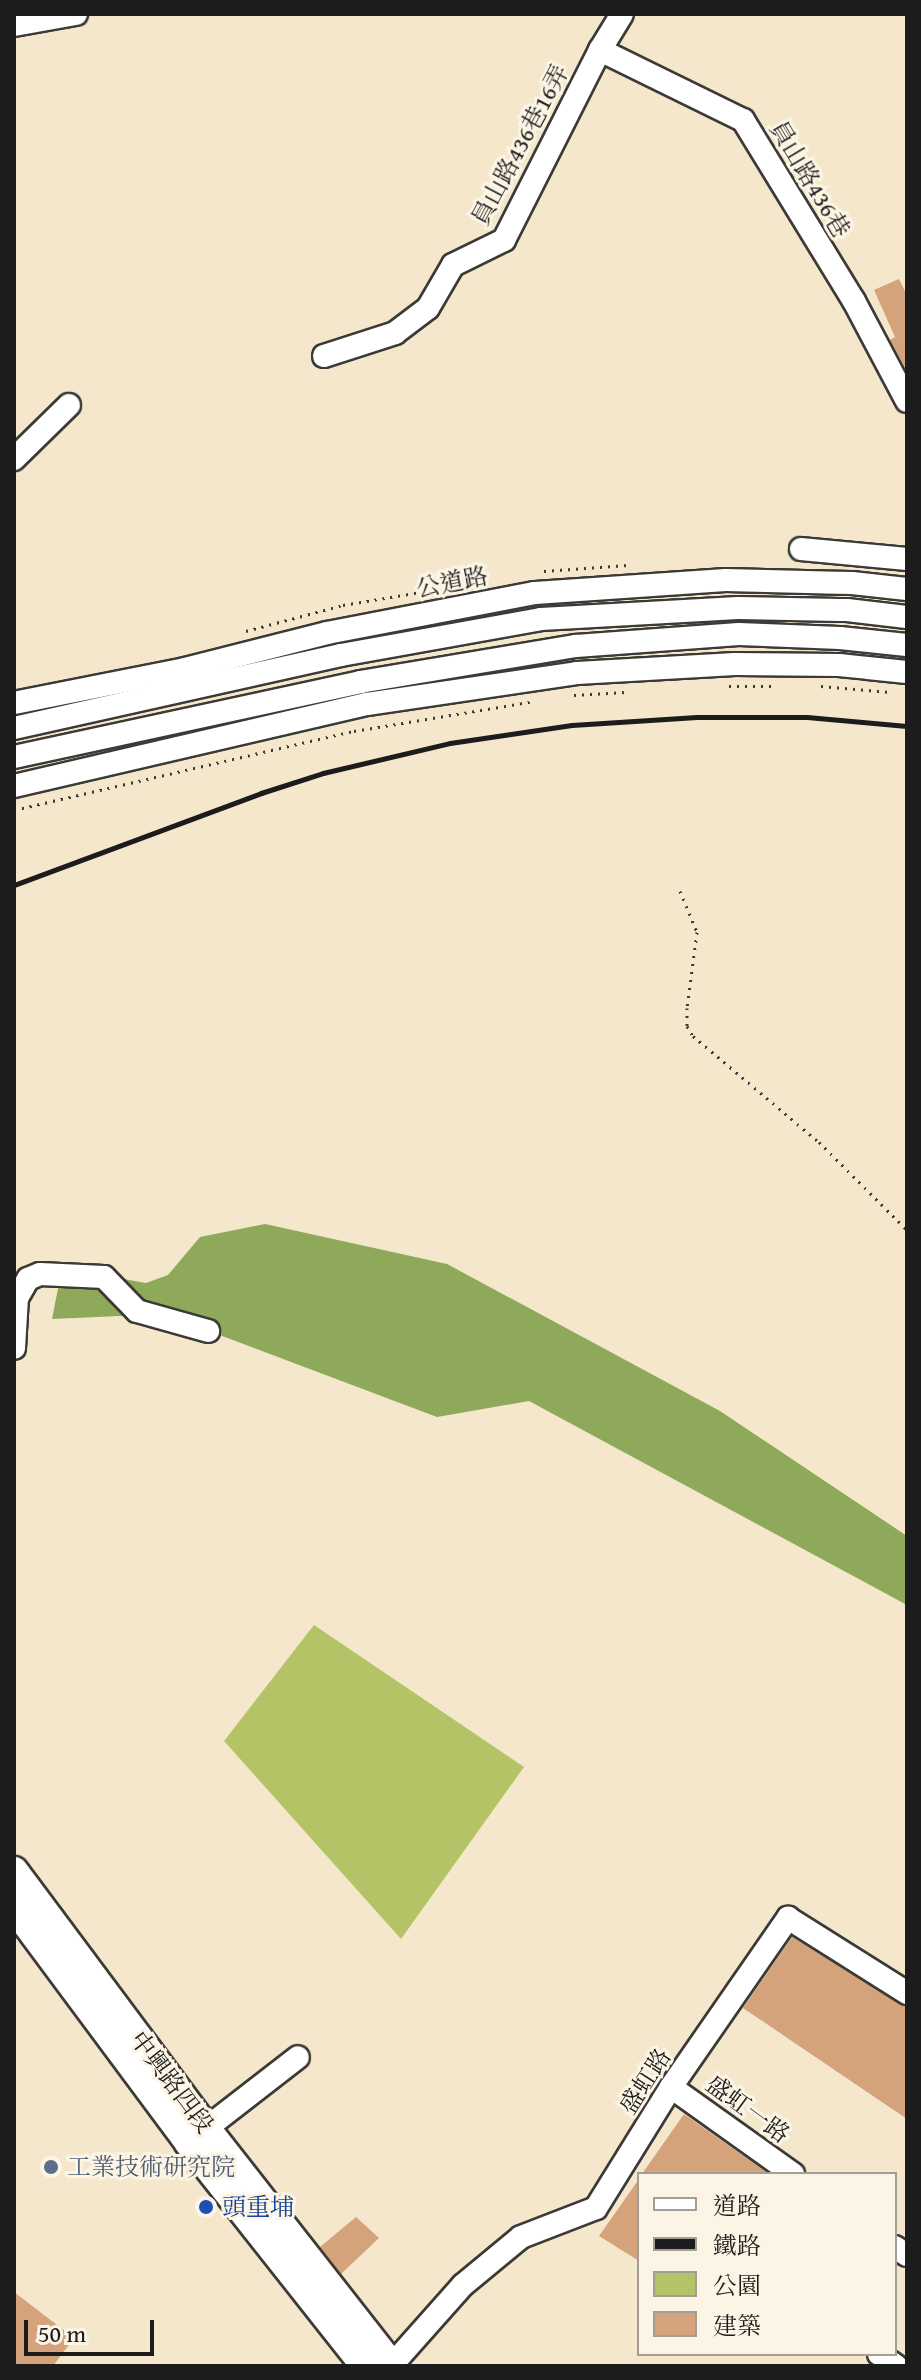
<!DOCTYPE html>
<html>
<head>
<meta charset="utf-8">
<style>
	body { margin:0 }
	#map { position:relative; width:921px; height:2380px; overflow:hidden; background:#f4e7cc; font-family:"Gentium Book Plus","Noto Serif TC",serif }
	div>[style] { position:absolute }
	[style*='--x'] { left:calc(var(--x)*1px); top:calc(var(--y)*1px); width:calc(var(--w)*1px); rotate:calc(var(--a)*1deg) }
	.green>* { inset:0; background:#b4c366 }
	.forest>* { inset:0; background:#8fa95b }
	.building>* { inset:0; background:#d5a37b }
	.path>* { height:3px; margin-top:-1.5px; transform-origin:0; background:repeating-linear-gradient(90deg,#3c3a36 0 2px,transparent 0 8px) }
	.roads { filter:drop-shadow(2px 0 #3c3a36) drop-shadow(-2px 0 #3c3a36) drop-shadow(0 2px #3c3a36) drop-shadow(0 -2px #3c3a36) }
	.minor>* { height:22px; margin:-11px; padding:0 11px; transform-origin:11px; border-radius:11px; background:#fff }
	.major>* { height:28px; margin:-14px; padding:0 14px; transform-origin:14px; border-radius:14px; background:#fff }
	.rail>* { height:5px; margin:-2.5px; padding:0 2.5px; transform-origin:2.5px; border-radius:2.5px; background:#1c1c1c }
	.dots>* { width:22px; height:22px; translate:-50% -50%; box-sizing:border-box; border:4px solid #fcf5e5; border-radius:50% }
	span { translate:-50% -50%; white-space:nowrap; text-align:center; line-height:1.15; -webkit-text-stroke:6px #fcf5e5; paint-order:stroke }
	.street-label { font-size:24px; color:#1c1c1c }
	.service-label { font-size:24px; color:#4e5e75 }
	.left { translate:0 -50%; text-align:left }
	.transit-label { font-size:24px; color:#164399 }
	.frame { position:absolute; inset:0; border:16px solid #1c1c1c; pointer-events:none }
	.legend { position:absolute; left:637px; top:2172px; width:260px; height:184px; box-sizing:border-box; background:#fcf5e5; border:2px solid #a29e95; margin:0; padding:10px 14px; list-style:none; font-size:24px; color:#1c1c1c }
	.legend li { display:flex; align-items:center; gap:16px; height:40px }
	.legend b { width:40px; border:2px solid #a29e95 }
	.scale { position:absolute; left:24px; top:2320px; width:130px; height:36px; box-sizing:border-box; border:4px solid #1c1c1c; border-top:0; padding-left:10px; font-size:24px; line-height:28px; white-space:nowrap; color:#1c1c1c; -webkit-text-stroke:6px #fcf5e5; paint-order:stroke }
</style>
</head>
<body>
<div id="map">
	<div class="green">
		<div style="clip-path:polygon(314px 1625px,524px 1767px,401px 1939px,224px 1741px)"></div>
	</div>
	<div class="forest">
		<div style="clip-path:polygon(265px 1224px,447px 1264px,720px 1411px,907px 1536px,907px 1605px,529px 1401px,437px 1417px,164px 1314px,52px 1319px,62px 1268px,146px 1283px,168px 1275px,200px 1237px)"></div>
	</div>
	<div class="building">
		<div style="clip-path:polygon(899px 279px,907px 295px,907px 371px,890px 340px,895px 337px,874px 290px)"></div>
		<div style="clip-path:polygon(792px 1937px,907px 2007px,907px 2119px,743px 2008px)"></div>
		<div style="clip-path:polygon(684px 2114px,769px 2174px,642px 2174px)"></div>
		<div style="clip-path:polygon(639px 2179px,639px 2261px,599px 2236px)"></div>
		<div style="clip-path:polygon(356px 2217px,379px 2238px,341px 2274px,320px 2247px)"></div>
		<div style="clip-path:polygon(14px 2292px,74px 2338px,53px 2366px,14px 2366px)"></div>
	</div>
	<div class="path">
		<div style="--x:544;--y:571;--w:84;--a:-4.1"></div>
		<div style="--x:246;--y:631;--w:100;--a:-15"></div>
		<div style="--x:343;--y:605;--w:140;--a:-9.5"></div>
		<div style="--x:729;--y:686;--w:45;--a:0"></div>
		<div style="--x:821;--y:686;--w:69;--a:5"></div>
		<div style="--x:574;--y:695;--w:52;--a:-3.3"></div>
		<div style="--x:14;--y:810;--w:349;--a:-13.1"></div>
		<div style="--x:354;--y:731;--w:183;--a:-9.4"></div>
		<div style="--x:680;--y:891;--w:44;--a:67.5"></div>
		<div style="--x:697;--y:932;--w:77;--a:97.5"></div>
		<div style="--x:687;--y:1008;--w:18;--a:90"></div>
		<div style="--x:687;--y:1026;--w:12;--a:59"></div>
		<div style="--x:693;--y:1036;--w:165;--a:40.1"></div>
		<div style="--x:819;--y:1142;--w:124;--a:45"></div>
	</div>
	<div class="roads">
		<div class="minor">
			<div style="--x:14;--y:25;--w:63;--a:-10.1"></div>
			<div style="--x:600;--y:50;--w:159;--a:26.1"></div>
			<div style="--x:743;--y:120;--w:212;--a:58.5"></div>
			<div style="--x:854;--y:301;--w:113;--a:62.1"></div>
			<div style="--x:324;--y:356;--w:75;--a:-17.9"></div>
			<div style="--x:395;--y:333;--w:41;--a:-37.1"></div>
			<div style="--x:428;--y:308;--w:50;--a:-59.8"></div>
			<div style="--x:453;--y:265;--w:57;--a:-26.1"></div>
			<div style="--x:504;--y:240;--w:213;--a:-63.2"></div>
			<div style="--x:600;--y:50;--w:42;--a:-58.6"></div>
			<div style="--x:14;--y:459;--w:77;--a:-44.5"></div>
			<div style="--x:801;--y:549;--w:106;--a:5.4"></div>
			<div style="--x:14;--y:703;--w:174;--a:-11.2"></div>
			<div style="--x:185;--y:669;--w:146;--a:-14.2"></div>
			<div style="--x:327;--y:633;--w:212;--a:-10.9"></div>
			<div style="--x:535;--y:593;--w:191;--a:-3.9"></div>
			<div style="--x:726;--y:580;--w:126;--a:1.4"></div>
			<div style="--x:852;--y:583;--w:55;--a:6.2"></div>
			<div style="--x:14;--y:728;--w:335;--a:-12.6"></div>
			<div style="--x:341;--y:655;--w:203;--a:-10.2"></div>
			<div style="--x:541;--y:619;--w:197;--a:-3.2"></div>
			<div style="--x:738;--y:608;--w:109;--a:1.1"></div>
			<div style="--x:847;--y:610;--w:60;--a:6.7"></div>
			<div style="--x:14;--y:757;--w:354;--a:-12.2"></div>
			<div style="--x:360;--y:682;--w:219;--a:-9.5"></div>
			<div style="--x:576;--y:646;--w:163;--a:-4.2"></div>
			<div style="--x:739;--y:634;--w:101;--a:2.3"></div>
			<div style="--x:840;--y:638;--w:67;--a:6"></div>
			<div style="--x:14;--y:786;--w:362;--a:-13.1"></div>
			<div style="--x:367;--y:704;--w:212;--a:-8.4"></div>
			<div style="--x:577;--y:673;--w:158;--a:-3.3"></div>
			<div style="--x:735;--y:664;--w:104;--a:0.6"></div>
			<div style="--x:839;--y:665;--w:68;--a:5.9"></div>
			<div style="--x:14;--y:1348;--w:50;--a:-86.6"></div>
			<div style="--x:17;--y:1298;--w:22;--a:-60"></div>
			<div style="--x:28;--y:1279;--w:13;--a:-23"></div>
			<div style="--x:40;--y:1274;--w:64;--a:2.7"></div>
			<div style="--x:104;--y:1277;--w:47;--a:45.9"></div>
			<div style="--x:137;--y:1311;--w:74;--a:15.7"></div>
			<div style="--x:671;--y:2087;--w:150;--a:35.5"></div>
			<div style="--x:195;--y:2137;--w:130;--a:-37.8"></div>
			<div style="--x:895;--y:2247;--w:14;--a:34"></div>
			<div style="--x:879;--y:2354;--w:21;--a:35"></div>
			<div style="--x:391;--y:2366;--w:108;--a:-48.4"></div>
			<div style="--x:463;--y:2285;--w:75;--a:-39.6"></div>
			<div style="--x:521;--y:2237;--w:80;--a:-21.1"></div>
			<div style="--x:596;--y:2208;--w:142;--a:-58.2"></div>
			<div style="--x:671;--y:2087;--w:206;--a:-55.3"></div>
			<div style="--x:788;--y:1918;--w:141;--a:32.2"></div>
		</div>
		<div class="major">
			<div style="--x:14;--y:1871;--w:318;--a:53.3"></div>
			<div style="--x:204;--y:2126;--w:305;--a:51.9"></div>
			<div style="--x:14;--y:1907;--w:294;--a:53.4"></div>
			<div style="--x:189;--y:2143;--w:284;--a:51.7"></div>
		</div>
	</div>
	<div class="rail">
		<div style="--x:14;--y:885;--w:264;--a:-20.4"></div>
		<div style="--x:261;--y:793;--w:65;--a:-17.9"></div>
		<div style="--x:323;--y:773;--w:130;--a:-13.3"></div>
		<div style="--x:450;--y:743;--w:123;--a:-8.4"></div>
		<div style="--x:572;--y:725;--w:125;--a:-3.7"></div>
		<div style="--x:697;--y:717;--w:110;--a:0"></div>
		<div style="--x:807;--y:717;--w:100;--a:5.1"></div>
	</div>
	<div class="dots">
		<div style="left:51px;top:2167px;background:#5c6f8a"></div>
		<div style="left:206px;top:2207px;background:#1a4fb4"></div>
	</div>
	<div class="street-label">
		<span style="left:520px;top:145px;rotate:-62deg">員山路436巷16弄</span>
		<span style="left:810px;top:179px;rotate:59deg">員山路436巷</span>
		<span style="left:452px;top:582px;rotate:-11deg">公道路</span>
		<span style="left:645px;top:2081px;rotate:-57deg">盛虹路</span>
		<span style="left:172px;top:2082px;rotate:53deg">中興路四段</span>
		<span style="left:748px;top:2109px;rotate:36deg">盛虹一路</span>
	</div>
	<div class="service-label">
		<span class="left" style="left:67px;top:2167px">工業技術研究院</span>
	</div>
	<div class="transit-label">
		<span class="left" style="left:222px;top:2207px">頭重埔</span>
	</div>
	<div class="frame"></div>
	<ul class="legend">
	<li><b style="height:10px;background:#fff"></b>道路</li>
	<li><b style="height:10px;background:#1c1c1c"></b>鐵路</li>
	<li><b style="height:22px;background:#b4c366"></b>公園</li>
	<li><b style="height:22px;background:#d5a37b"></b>建築</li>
	</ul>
	<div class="scale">50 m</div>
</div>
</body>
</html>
